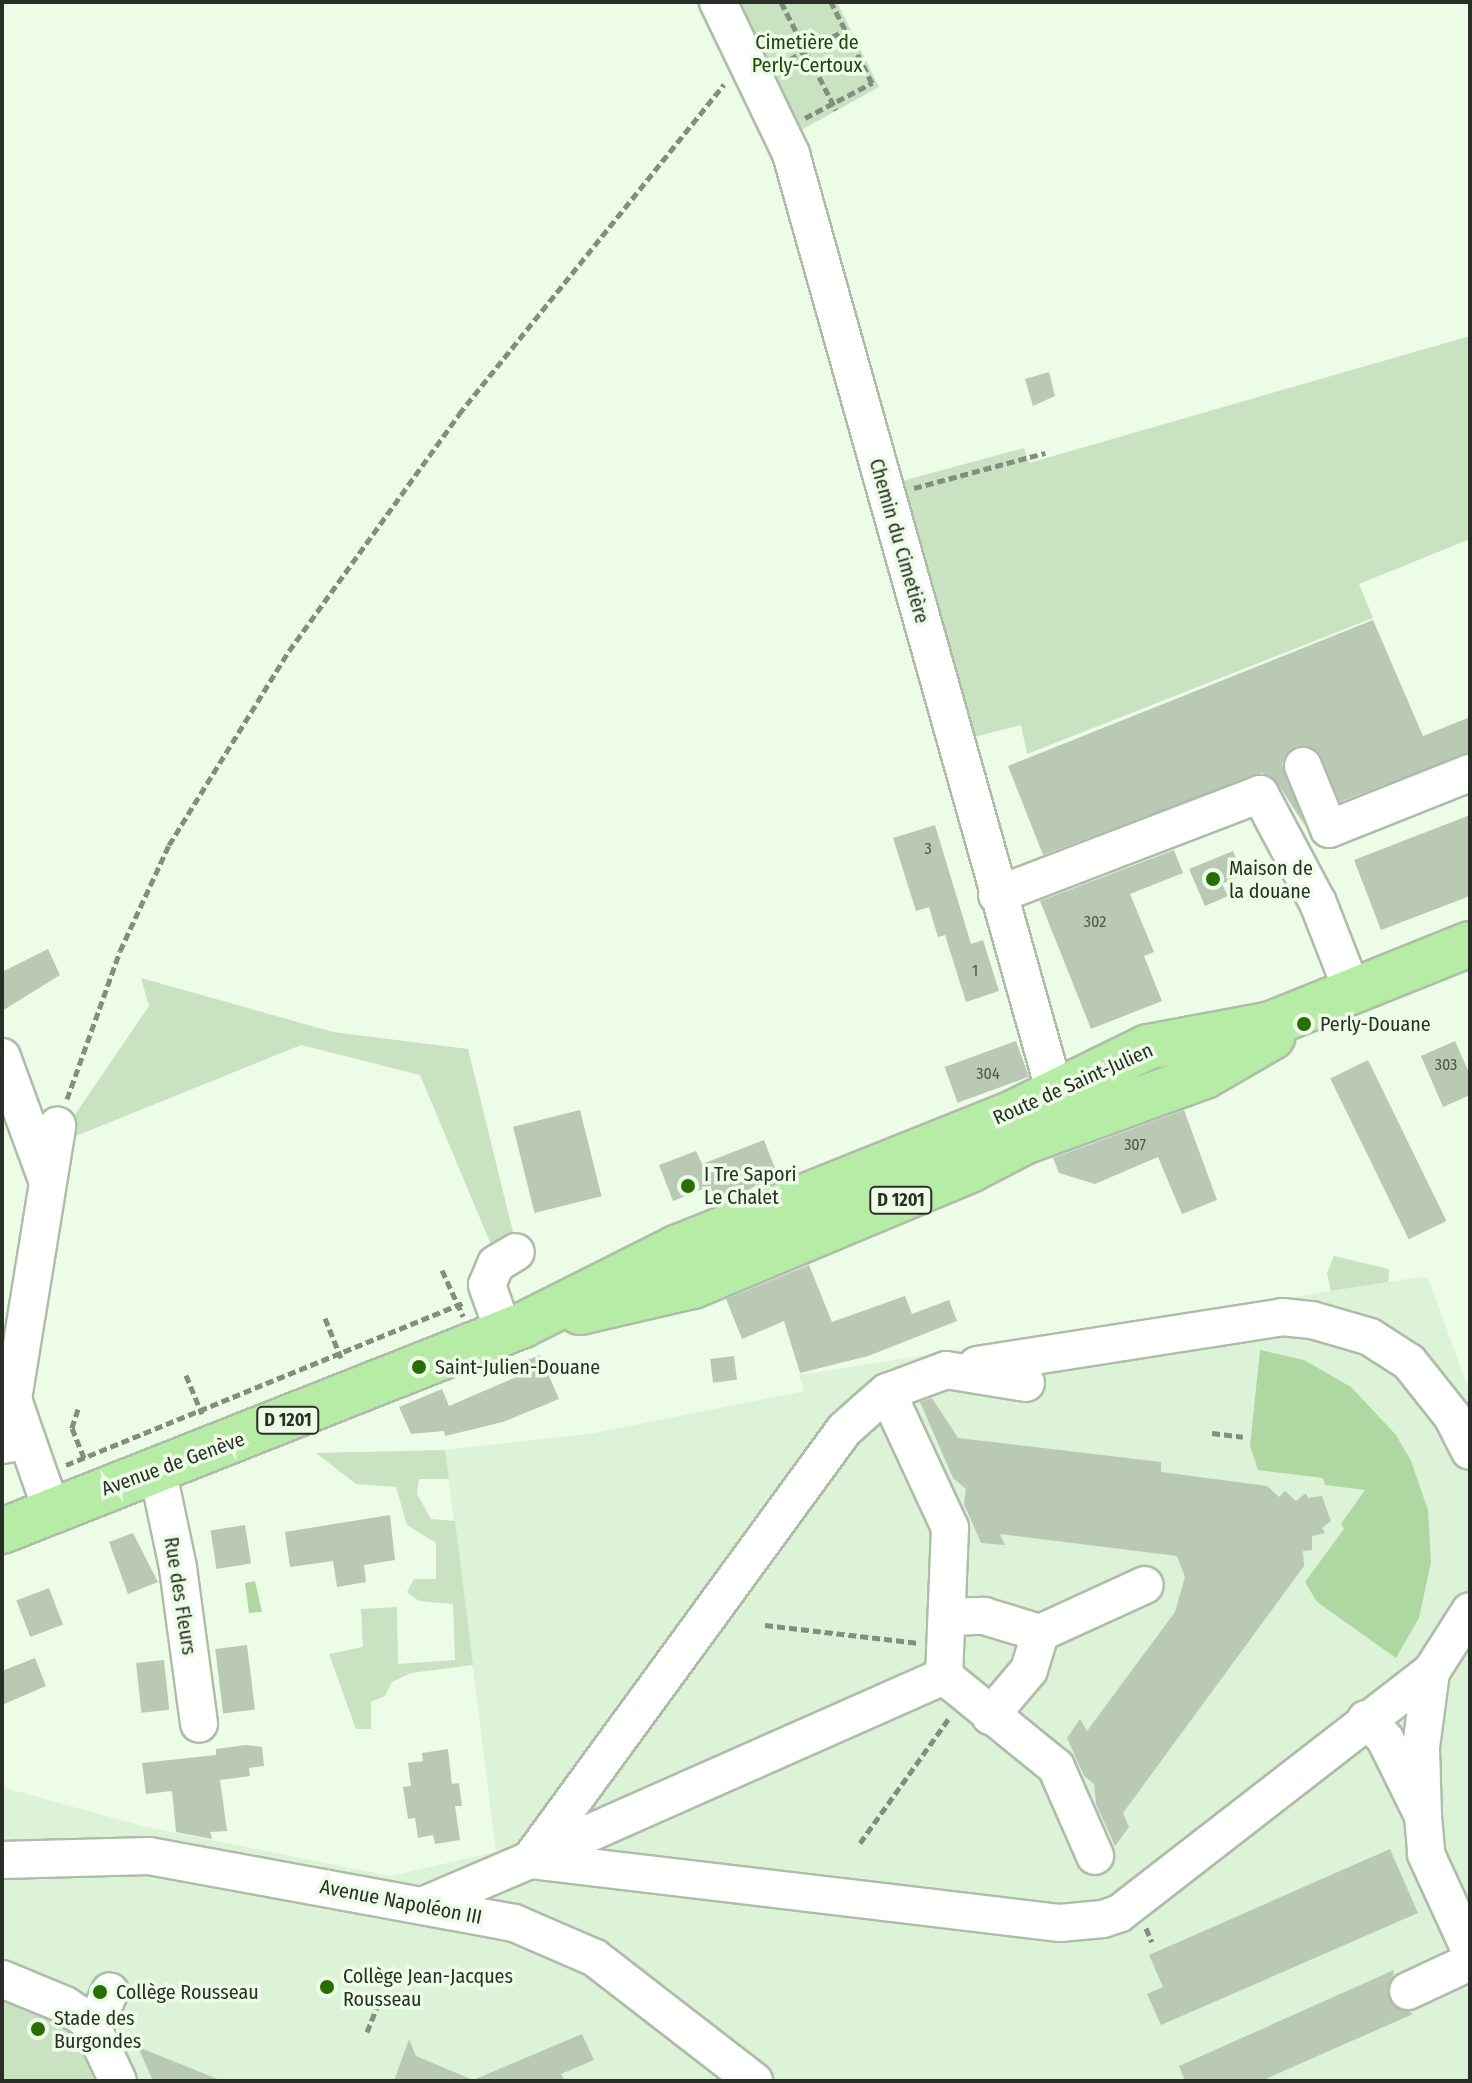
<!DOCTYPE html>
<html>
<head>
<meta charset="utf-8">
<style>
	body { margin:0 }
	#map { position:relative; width:1472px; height:2083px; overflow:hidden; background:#ecfce7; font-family:"Fira Sans Condensed",sans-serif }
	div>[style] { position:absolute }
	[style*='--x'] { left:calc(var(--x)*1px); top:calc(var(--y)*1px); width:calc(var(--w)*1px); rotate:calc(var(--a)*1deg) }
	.built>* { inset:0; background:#ddf3d7 }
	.green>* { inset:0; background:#c9e3c2 }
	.water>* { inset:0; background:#aed7a2 }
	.building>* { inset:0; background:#b9c9b4; transform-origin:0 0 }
	.path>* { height:5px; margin-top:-2.5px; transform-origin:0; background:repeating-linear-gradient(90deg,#838e80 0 8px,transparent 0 12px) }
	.roads { filter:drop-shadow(2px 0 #adbda8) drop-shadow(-2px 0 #adbda8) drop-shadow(0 2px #adbda8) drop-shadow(0 -2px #adbda8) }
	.minor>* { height:36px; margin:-18px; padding:0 18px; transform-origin:18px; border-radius:18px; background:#fff }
	.major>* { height:44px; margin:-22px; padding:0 22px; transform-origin:22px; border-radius:22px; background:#b6eca5 }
	.dots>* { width:22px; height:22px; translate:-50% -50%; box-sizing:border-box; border:4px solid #ecfce7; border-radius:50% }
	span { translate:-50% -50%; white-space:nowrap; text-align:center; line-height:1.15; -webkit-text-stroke:7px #ecfce7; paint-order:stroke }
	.number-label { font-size:16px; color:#4d564a }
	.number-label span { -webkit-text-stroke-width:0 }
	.shield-label span { padding:2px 6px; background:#ecfce7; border:2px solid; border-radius:6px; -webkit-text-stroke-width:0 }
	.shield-label { font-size:18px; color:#292f27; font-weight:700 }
	.park-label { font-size:20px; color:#1d430e }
	.street-label { font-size:20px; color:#292f27 }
	.poi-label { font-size:20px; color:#292f27 }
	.left { translate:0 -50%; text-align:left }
	.frame { position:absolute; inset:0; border:4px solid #292f27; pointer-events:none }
</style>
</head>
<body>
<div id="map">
	<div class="built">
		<div style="clip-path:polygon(1420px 1277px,1428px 1278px,1470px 1393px,1470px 2081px,2px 2081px,2px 1787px,142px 1826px,390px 1876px,496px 1852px,445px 1450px,589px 1434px,804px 1391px,799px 1375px)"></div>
	</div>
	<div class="green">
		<div style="clip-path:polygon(727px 2px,837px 2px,879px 87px,794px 134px)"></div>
		<div style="clip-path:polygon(1470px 336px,1470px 539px,1359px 584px,1373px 618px,1027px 754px,1021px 725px,963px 740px,891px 484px,1024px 448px,1029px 463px)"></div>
		<div style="clip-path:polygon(141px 978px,333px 1032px,468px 1049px,514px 1236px,492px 1247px,420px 1075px,301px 1045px,66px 1140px,70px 1122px,149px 1006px)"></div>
		<div style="clip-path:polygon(1334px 1256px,1389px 1269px,1388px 1282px,1331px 1291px,1327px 1273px)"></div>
		<div style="clip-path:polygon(445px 1450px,449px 1479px,419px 1479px,417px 1494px,431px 1519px,455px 1521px,473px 1665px,411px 1673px,392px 1682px,385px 1696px,371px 1702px,371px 1729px,356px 1729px,329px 1654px,363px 1647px,361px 1609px,397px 1607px,398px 1664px,455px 1660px,453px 1604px,419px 1601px,407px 1592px,414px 1579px,436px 1579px,436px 1543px,407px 1525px,396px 1487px,356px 1484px,316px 1453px)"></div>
		<div style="clip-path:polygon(2px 1995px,65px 2021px,81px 2038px,98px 2081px,2px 2081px)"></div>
	</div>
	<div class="water">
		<div style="clip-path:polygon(1260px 1350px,1304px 1360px,1351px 1387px,1396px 1435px,1411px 1461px,1428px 1510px,1431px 1562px,1419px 1618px,1396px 1658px,1317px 1602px,1305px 1582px,1344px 1529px,1341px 1524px,1365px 1490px,1325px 1485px,1323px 1478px,1258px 1470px,1250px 1446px)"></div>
		<div style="clip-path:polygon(255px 1581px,262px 1612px,249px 1613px,245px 1583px)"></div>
	</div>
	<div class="building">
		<div style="clip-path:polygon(1049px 372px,1055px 396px,1033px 406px,1025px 379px)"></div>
		<div style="clip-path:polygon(1373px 620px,1423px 736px,1470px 717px,1470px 752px,1340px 802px,1316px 750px,1296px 746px,1282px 764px,1305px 826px,1278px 784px,1262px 773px,1043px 855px,1008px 766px)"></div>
		<div style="clip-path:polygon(1470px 815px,1470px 896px,1381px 930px,1354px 860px)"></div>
		<div style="clip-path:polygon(935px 825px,971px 944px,983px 940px,999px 991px,966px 1002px,945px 935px,938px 937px,929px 907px,916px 911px,893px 838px)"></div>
		<div style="clip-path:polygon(1174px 850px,1183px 873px,1130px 894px,1154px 952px,1144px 956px,1162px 1001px,1091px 1029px,1040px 901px)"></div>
		<div style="clip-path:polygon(1233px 851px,1243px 875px,1222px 884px,1228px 896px,1205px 906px,1189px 869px)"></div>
		<div style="clip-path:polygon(48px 949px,60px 975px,2px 1011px,2px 972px)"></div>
		<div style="left:1016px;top:1041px;width:38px;height:76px;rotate:70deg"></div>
		<div style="clip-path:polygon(1455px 1041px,1470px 1075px,1470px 1095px,1443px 1107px,1421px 1056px)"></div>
		<div style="left:1368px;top:1060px;width:179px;height:42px;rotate:64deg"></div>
		<div style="left:580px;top:1110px;width:89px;height:69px;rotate:76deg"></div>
		<div style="clip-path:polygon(1184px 1110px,1217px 1200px,1182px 1214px,1158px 1157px,1095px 1184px,1059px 1173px,1053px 1158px)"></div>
		<div style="clip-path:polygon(764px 1140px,778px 1176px,718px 1204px,710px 1186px,673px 1201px,659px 1165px,696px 1151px,702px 1164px)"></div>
		<div style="clip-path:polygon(809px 1265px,832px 1322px,905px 1296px,912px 1314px,949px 1300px,957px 1321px,868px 1356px,800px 1373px,784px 1321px,742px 1339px,726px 1299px)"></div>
		<div style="clip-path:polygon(540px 1355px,559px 1399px,503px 1422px,445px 1436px,444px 1431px,411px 1434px,399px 1407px,442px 1389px,449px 1406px,521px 1375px,517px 1364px)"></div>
		<div style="left:734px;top:1356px;width:24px;height:24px;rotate:83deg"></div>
		<div style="clip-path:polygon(932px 1398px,958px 1438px,1161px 1462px,1161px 1472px,1267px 1486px,1279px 1497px,1285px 1491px,1296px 1501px,1306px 1493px,1308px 1498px,1322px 1496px,1331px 1521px,1322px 1528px,1325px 1533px,1312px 1536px,1312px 1550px,1303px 1551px,1304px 1566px,1123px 1813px,1129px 1827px,1115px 1846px,1096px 1804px,1094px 1784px,1084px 1776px,1067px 1738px,1080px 1719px,1087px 1731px,1175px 1612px,1185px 1577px,1177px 1556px,1000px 1534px,1005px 1545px,981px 1543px,964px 1504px,966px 1489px,953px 1478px,920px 1402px)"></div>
		<div style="clip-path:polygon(390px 1515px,395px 1560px,364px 1565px,366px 1582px,337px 1587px,333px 1561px,290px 1567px,285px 1532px)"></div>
		<div style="left:245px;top:1525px;width:39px;height:35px;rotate:81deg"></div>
		<div style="clip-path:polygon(133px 1533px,158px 1582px,128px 1594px,109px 1542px)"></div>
		<div style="left:49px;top:1588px;width:39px;height:35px;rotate:69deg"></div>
		<div style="left:247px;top:1645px;width:65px;height:32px;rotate:83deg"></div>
		<div style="clip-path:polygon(35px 1658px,46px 1686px,2px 1705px,2px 1671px)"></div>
		<div style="left:164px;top:1660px;width:50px;height:28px;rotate:84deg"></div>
		<div style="clip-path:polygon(246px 1745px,262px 1747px,264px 1766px,249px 1768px,250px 1776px,220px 1780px,227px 1831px,210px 1832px,212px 1839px,176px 1832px,172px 1791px,146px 1794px,142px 1763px,216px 1755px,216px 1749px)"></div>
		<div style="clip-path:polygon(448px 1749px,452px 1784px,459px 1783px,462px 1806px,455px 1806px,460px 1840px,435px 1844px,433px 1835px,418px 1838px,415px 1818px,408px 1819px,403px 1787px,411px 1786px,408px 1763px,423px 1761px,422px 1753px)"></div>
		<div style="clip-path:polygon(1390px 1849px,1418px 1913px,1161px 2025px,1147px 1994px,1163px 1987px,1149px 1955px)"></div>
		<div style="clip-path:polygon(1394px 1970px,1389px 1999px,1413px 2014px,1261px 2081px,1185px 2081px,1179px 2066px)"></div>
		<div style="clip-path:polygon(582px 2034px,594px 2060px,561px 2074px,565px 2081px,394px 2081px,409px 2039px,416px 2056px,473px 2080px)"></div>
		<div style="clip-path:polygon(138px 2047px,220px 2080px,220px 2081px,153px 2081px)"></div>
	</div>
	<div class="path">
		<div style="--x:781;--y:2;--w:121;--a:63"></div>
		<div style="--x:779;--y:65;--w:75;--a:-27.9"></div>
		<div style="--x:805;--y:118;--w:76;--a:-27.6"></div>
		<div style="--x:872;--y:83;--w:91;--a:-116.8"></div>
		<div style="--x:914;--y:488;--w:136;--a:-15"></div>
		<div style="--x:67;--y:1099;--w:157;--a:-70.3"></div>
		<div style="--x:120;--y:951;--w:117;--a:-65.2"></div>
		<div style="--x:169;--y:845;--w:228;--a:-58.3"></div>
		<div style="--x:289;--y:651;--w:292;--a:-54.3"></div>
		<div style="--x:459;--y:414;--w:423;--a:-51.2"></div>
		<div style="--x:442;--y:1270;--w:51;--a:65.5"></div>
		<div style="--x:325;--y:1318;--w:43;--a:68.2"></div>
		<div style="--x:186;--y:1375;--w:42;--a:67.7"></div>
		<div style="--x:78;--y:1409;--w:20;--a:108"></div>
		<div style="--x:72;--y:1428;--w:35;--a:68"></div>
		<div style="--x:1212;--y:1433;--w:31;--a:7"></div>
		<div style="--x:66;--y:1465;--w:431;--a:-22.2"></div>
		<div style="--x:765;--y:1625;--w:155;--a:6.7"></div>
		<div style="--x:860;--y:1843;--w:155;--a:-54.5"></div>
		<div style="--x:1146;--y:1928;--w:15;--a:67"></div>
		<div style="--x:367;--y:2032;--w:31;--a:-68"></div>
	</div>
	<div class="roads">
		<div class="minor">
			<div style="--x:718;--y:2;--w:169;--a:64.3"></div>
			<div style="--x:791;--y:154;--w:971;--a:74.29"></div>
			<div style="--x:1303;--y:766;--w:68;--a:67.6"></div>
			<div style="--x:1329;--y:829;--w:152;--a:-21.7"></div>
			<div style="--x:997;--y:895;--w:282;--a:-21"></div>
			<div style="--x:1260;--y:794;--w:123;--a:62"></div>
			<div style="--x:1318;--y:903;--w:77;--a:68.7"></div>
			<div style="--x:2;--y:1057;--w:131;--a:69.9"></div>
			<div style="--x:504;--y:1333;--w:51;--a:-109.5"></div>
			<div style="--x:487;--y:1285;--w:23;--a:-67"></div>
			<div style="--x:496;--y:1264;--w:23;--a:-31"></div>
			<div style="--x:977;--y:1365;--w:309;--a:-8.9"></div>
			<div style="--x:1282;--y:1317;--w:30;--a:6"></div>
			<div style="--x:1312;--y:1320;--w:60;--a:16.3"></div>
			<div style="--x:1370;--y:1337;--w:46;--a:32.7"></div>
			<div style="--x:1409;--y:1362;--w:69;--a:51.5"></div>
			<div style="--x:1452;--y:1416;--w:39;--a:63"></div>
			<div style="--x:887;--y:1392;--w:150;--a:65.1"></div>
			<div style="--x:950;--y:1528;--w:148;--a:92.3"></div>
			<div style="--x:944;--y:1676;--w:144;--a:39.1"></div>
			<div style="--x:1056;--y:1767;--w:97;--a:66.3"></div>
			<div style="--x:27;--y:1440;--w:43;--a:-108.9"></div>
			<div style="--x:13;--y:1399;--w:277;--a:-80.8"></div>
			<div style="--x:2;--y:1445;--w:25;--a:-11"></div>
			<div style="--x:27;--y:1440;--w:75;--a:70.6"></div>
			<div style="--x:157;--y:1468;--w:102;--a:78.1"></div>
			<div style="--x:178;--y:1568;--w:157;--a:82.3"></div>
			<div style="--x:947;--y:1617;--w:37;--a:-2"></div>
			<div style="--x:984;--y:1616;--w:59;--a:16.9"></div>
			<div style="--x:1040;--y:1633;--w:115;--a:-24.6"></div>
			<div style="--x:990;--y:1716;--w:60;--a:-49.7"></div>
			<div style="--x:1029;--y:1670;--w:39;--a:-73"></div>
			<div style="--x:1366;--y:1719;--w:28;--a:46"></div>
			<div style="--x:1385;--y:1739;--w:86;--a:63.7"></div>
			<div style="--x:1423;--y:1816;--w:69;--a:-91.7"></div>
			<div style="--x:1421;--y:1747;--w:76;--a:-82.4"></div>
			<div style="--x:1423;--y:1816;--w:38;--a:85"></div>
			<div style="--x:1426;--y:1854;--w:106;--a:65.4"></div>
			<div style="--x:531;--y:1859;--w:452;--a:-23.9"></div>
			<div style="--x:2;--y:1860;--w:147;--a:-1.6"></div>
			<div style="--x:149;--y:1856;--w:371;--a:10.4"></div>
			<div style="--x:514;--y:1923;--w:88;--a:23.4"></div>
			<div style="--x:595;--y:1958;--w:201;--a:37.7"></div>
			<div style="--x:530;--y:1860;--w:534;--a:6.78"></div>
			<div style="--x:1060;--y:1923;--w:43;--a:-5.3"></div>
			<div style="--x:1103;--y:1919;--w:18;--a:-19"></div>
			<div style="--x:1120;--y:1913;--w:393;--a:-37.8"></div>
			<div style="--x:1431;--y:1672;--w:72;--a:-57.4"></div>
			<div style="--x:422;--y:1906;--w:117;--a:-23.1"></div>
			<div style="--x:530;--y:1860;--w:532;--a:-53.86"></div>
			<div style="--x:844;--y:1430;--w:28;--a:-42"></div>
			<div style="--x:865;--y:1411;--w:29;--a:-41"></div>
			<div style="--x:887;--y:1392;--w:63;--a:-20.4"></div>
			<div style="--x:946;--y:1370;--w:81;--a:9.2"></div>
			<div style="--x:2;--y:1979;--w:68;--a:22.4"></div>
			<div style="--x:65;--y:2005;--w:30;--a:34"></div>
			<div style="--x:90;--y:2022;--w:65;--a:64.6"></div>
			<div style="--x:1408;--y:1991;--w:68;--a:-25.1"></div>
			<div style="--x:94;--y:2027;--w:39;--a:-66"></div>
		</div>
		<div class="major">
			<div style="--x:580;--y:1312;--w:116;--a:-13"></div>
			<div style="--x:693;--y:1286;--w:300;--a:-22.7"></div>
			<div style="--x:970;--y:1170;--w:63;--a:-27.4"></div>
			<div style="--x:1026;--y:1141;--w:190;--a:-20"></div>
			<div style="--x:1205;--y:1076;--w:78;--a:-30.2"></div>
			<div style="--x:2;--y:1531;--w:560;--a:-21.57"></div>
			<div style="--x:523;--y:1325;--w:171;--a:-26.7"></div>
			<div style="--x:676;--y:1248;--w:363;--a:-21.8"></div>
			<div style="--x:1013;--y:1113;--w:150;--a:-26.1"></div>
			<div style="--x:1148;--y:1047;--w:125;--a:-10.6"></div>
			<div style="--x:1271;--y:1024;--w:214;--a:-21.9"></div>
		</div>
	</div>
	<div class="dots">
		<div style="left:1213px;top:879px;background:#296d06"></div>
		<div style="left:1304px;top:1024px;background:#296d06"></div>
		<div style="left:688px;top:1186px;background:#296d06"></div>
		<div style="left:419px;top:1367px;background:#296d06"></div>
		<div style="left:327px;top:1987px;background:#296d06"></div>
		<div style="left:100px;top:1992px;background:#296d06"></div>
		<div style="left:38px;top:2029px;background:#296d06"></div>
	</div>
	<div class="number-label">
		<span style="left:928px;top:849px">3</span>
		<span style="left:1095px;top:922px">302</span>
		<span style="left:975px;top:971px">1</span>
		<span style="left:1446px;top:1065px">303</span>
		<span style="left:988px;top:1074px">304</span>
		<span style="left:1135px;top:1145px">307</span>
	</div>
	<div class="shield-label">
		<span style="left:901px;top:1200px">D 1201</span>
		<span style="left:288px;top:1420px">D 1201</span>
	</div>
	<div class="park-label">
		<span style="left:807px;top:54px">Cimetière de<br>Perly-Certoux</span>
	</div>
	<div class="street-label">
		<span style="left:899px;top:541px;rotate:74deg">Chemin du Cimetière</span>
		<span style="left:1073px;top:1084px;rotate:-24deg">Route de Saint-Julien</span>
		<span style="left:173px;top:1464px;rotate:-20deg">Avenue de Genève</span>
		<span style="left:180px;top:1596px;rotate:81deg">Rue des Fleurs</span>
		<span style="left:401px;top:1902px;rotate:11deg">Avenue Napoléon III</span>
	</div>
	<div class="poi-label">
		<span class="left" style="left:1229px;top:880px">Maison de<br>la douane</span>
		<span class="left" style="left:1320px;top:1024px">Perly-Douane</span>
		<span class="left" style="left:704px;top:1186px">I Tre Sapori<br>Le Chalet</span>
		<span class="left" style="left:435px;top:1367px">Saint-Julien-Douane</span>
		<span class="left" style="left:343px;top:1988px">Collège Jean-Jacques<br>Rousseau</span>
		<span class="left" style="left:116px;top:1992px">Collège Rousseau</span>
		<span class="left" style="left:54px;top:2030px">Stade des<br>Burgondes</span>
	</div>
	<div class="frame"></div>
</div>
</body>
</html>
